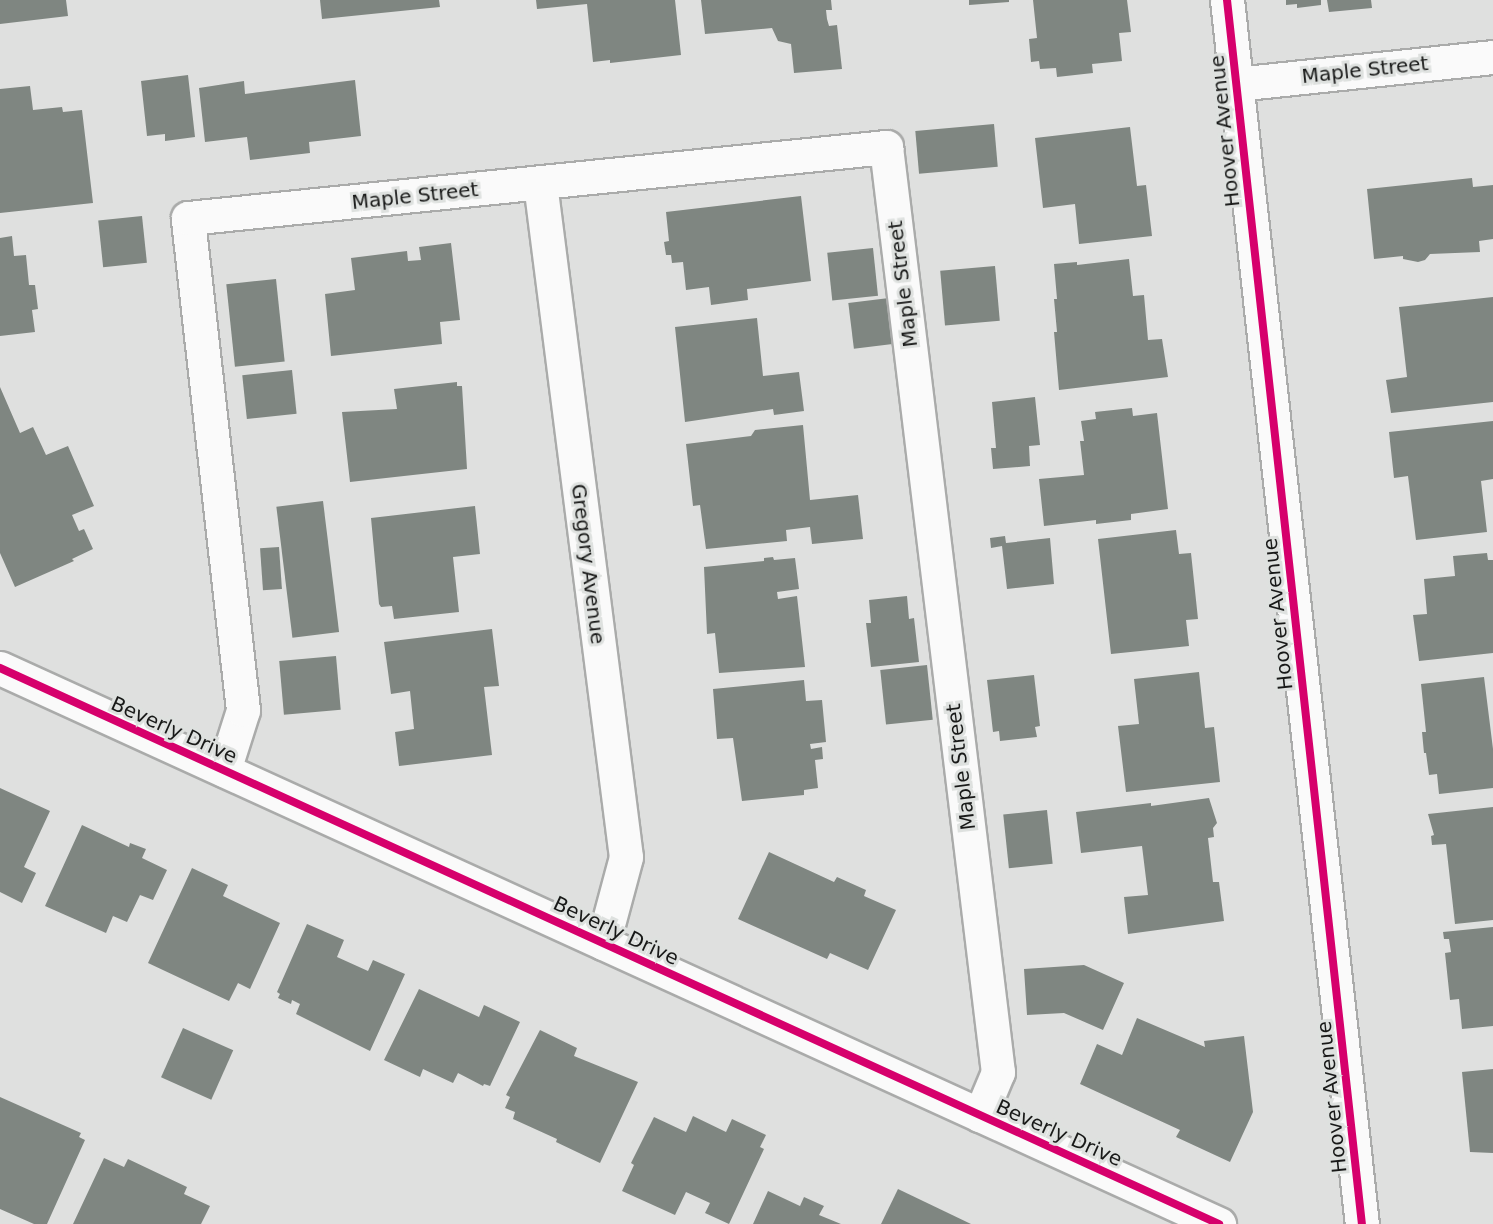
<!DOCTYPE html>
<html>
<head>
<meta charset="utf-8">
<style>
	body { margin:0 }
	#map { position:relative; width:1493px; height:1224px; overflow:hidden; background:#dfe0df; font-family:"DejaVu Sans",sans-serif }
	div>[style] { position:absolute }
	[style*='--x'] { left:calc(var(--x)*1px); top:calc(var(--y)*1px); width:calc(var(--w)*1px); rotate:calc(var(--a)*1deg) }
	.building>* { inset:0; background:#7f8681; transform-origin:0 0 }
	.roads { filter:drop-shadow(2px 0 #aaabaa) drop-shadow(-2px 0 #aaabaa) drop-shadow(0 2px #aaabaa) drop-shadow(0 -2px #aaabaa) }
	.minor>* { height:33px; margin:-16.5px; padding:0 16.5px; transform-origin:16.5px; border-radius:16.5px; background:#fafafa }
	.cycleway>* { height:8px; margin:-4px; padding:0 4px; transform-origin:4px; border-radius:4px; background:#d6006c }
	span { translate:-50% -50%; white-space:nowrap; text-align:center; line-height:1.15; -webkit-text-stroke:6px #dee1df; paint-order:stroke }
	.street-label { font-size:20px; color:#181918 }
</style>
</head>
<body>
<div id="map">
	<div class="building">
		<div style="clip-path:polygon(0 0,66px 0,68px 16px,0 24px)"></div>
		<div style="clip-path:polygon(320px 0,439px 0,440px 7px,322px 19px)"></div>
		<div style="clip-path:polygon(536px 0,675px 0,681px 55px,610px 63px,610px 60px,593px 62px,587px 4px,537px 9px)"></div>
		<div style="clip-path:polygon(701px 0,831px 0,832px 10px,826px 10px,827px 19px,829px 26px,837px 25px,842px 69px,794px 73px,791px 44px,778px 41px,772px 28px,705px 34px)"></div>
		<div style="clip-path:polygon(969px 0,1009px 0,1009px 2px,969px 5px)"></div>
		<div style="clip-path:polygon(1033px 0,1127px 0,1131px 32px,1119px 33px,1122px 61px,1092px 64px,1093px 73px,1057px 77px,1056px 68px,1040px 69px,1039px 61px,1031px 62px,1029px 39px,1037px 38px)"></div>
		<div style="clip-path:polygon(1286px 0,1321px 0,1321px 5px,1297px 8px,1297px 4px,1286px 5px)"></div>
		<div style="clip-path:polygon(1327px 0,1371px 0,1372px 8px,1329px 12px)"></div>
		<div style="clip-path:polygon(188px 75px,195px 137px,165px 141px,165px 134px,147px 136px,141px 81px)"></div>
		<div style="clip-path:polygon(355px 80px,361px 136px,309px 142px,310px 153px,250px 160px,247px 137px,205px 142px,199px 88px,244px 81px,245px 94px)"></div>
		<div style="clip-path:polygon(30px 86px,33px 110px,62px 107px,63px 112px,82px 110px,93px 203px,0 213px,0 89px)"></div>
		<div style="left:994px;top:124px;width:43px;height:79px;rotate:85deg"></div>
		<div style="clip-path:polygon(1130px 127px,1137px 186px,1146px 185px,1152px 236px,1079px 244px,1075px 204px,1043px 208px,1035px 138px)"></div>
		<div style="clip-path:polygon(1472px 178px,1473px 187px,1493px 185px,1493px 239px,1479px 241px,1480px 252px,1430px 254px,1425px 260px,1418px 262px,1403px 259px,1403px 256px,1374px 259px,1367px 189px)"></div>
		<div style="clip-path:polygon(801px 196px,811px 281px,747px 289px,748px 300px,711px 305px,709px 287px,686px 290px,683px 262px,672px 263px,671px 255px,666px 255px,664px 242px,669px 241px,666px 212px)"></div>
		<div style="left:142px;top:216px;width:47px;height:44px;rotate:84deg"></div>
		<div style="clip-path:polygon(12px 236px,14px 256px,26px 255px,29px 285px,35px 285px,38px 309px,32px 310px,35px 332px,0 336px,0 238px)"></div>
		<div style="clip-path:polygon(451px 243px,460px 320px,440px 322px,442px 344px,331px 356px,325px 294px,355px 290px,351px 258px,407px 251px,408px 261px,421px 260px,419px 247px)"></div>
		<div style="left:873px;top:248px;width:48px;height:46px;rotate:84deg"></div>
		<div style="clip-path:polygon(1129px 259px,1133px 296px,1144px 295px,1148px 340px,1162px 339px,1168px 377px,1059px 390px,1054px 332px,1057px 332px,1054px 299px,1057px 299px,1054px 264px,1077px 262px,1077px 265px)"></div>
		<div style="left:995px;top:266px;width:55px;height:55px;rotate:85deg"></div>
		<div style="left:276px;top:279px;width:83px;height:50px;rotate:84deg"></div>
		<div style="clip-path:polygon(1493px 297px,1493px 402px,1391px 413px,1386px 380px,1407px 377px,1399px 307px)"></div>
		<div style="left:889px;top:298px;width:46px;height:41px;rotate:83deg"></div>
		<div style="clip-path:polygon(757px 318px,763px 376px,799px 372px,804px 411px,774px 415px,773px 409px,685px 422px,675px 327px)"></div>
		<div style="left:292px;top:370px;width:44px;height:50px;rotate:84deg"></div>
		<div style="clip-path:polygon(457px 382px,457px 386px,462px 386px,467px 469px,350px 482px,342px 412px,397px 409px,394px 389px)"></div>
		<div style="clip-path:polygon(0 387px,20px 433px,33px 427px,46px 455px,68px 446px,94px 506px,72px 515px,79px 531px,84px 529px,93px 549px,72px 559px,74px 561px,15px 587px,0 553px)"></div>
		<div style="clip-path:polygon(1035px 397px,1040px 445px,1029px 446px,1030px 466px,993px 469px,991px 448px,996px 448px,992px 402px)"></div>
		<div style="clip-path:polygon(1132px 408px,1133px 416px,1157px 413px,1168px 509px,1131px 514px,1131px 520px,1096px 524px,1096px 520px,1044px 526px,1039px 479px,1084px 475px,1080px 441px,1084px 441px,1081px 421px,1096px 419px,1095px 412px)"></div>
		<div style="clip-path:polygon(1493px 421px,1493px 479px,1481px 481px,1487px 532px,1416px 540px,1408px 476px,1394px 478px,1389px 432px)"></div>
		<div style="clip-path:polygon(803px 425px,810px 500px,858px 495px,863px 539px,812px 544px,810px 527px,786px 530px,787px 541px,706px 549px,700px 505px,693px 506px,686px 444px,751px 436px,755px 430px)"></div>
		<div style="left:323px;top:501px;width:132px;height:47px;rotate:83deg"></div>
		<div style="clip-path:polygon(475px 506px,480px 554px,453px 557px,459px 612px,394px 619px,392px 606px,381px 607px,379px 604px,371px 518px)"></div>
		<div style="clip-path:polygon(1176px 530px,1179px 554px,1191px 553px,1198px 619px,1186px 620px,1189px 646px,1111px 654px,1098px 539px)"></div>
		<div style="clip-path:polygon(1005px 536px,1006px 543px,1050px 538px,1054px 584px,1007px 589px,1002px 546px,991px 548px,990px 538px)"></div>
		<div style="left:279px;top:547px;width:42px;height:19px;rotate:86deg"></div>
		<div style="clip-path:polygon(1487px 553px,1488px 560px,1493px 560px,1493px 653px,1419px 661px,1413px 615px,1427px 614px,1424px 579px,1455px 576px,1453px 556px)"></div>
		<div style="clip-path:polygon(773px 557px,774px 560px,795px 558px,799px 589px,777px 592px,778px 599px,797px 596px,805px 667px,719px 673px,715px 633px,707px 634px,704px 567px,764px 561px,764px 558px)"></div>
		<div style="clip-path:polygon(907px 596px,909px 619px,914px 618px,919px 662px,871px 667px,866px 623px,871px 623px,869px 600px)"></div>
		<div style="clip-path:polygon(492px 629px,499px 686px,484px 687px,492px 755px,399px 766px,395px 732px,414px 729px,410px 691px,391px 694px,384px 642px)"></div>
		<div style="left:336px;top:656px;width:54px;height:57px;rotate:85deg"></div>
		<div style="left:927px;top:665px;width:55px;height:47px;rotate:84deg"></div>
		<div style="clip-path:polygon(1199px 672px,1205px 728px,1214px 727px,1220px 782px,1126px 792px,1118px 726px,1139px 724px,1134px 679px)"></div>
		<div style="clip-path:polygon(1034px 675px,1040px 726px,1035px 727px,1037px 737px,1000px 741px,999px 731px,993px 732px,987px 680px)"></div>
		<div style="clip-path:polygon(1484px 677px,1493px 749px,1493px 788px,1439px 794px,1437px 774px,1429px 775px,1426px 753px,1424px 753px,1422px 732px,1426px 732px,1421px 684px)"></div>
		<div style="clip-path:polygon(804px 680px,806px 701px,822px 700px,826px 742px,810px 744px,811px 749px,822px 747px,823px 759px,815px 760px,818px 788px,804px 790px,804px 795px,742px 801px,733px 738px,717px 739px,713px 689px)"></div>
		<div style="clip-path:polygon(0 788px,50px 811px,24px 867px,36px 873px,22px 903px,0 892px)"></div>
		<div style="clip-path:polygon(1209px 798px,1217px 823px,1213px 828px,1214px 837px,1208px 838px,1213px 882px,1219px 882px,1224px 921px,1128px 934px,1124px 897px,1148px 895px,1142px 846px,1081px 853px,1076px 812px,1151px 803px,1151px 806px)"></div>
		<div style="clip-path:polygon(1493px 807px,1493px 920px,1455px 924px,1446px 844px,1432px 845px,1431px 836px,1434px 835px,1428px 814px)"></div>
		<div style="left:1047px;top:810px;width:54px;height:44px;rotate:84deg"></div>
		<div style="clip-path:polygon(82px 825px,129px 847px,130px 843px,146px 849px,142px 858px,167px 870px,153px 900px,140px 895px,127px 922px,113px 916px,106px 933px,45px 906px)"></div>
		<div style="clip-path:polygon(769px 852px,834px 882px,837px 877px,866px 890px,864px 896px,896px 910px,868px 970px,830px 953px,827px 959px,738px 919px)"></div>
		<div style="clip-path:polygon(192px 868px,228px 885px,223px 896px,280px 923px,250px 989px,238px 983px,229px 1001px,148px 963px)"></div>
		<div style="clip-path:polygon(307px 924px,344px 940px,337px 957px,368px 971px,373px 960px,405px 974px,370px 1051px,296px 1014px,300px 1004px,292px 1000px,291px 1004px,278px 998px,280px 994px,277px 992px)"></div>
		<div style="clip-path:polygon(1493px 927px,1493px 1026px,1462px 1029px,1459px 999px,1450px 1000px,1445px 953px,1451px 952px,1449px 939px,1444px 939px,1443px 932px)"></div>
		<div style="clip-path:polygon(1084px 965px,1124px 983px,1103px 1030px,1064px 1013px,1027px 1015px,1024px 969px)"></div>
		<div style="clip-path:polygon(419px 989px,479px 1017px,484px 1005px,520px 1022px,490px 1086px,484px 1084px,483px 1086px,458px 1073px,453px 1083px,423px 1069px,420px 1077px,384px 1060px)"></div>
		<div style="clip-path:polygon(1137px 1018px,1205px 1047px,1204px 1041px,1244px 1036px,1253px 1112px,1230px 1162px,1176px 1137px,1180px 1130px,1080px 1084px,1097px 1044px,1122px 1055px)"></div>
		<div style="left:183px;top:1028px;width:55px;height:54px;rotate:24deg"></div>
		<div style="clip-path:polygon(540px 1030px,577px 1048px,574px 1056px,638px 1082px,600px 1163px,556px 1142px,557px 1139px,513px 1119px,515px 1112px,505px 1108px,510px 1097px,506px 1095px)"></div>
		<div style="clip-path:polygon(1493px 1069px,1493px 1153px,1470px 1152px,1462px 1072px)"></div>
		<div style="clip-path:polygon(0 1097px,81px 1133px,79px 1137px,85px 1140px,47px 1224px,34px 1224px,0 1209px)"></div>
		<div style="clip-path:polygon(693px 1116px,726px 1132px,732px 1119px,766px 1135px,760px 1147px,764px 1149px,729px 1224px,705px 1213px,710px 1203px,686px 1192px,675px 1215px,622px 1191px,634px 1165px,631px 1163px,654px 1117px,686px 1132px)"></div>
		<div style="clip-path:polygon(104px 1158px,124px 1167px,128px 1159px,187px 1187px,184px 1194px,210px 1206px,201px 1224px,73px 1224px)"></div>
		<div style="clip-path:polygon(898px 1189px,971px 1224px,881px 1224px)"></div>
		<div style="clip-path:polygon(768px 1191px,800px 1206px,804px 1197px,824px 1206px,819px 1215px,841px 1224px,753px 1224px)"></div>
	</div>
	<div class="roads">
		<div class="minor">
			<div style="--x:1227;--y:0;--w:1231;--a:83.71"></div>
			<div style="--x:1236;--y:84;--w:258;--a:-6"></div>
			<div style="--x:540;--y:183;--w:679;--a:82.73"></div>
			<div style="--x:626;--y:857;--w:89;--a:105"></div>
			<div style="--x:0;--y:668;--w:1340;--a:24.52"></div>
			<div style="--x:224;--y:770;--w:63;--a:-72.4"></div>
			<div style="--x:243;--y:710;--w:495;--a:-96.4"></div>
			<div style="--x:188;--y:218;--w:702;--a:-5.81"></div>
			<div style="--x:886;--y:147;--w:932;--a:83.1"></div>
			<div style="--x:998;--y:1072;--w:47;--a:112.7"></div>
		</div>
	</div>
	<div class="cycleway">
		<div style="--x:1227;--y:0;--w:1231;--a:83.71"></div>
		<div style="--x:0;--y:668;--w:1340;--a:24.52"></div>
	</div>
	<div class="street-label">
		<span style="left:1365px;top:70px;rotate:-6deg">Maple Street</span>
		<span style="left:1225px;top:131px;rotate:-96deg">Hoover Avenue</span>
		<span style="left:415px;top:196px;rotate:-6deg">Maple Street</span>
		<span style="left:903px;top:284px;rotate:-97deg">Maple Street</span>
		<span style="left:588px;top:564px;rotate:83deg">Gregory Avenue</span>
		<span style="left:1278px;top:614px;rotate:-96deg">Hoover Avenue</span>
		<span style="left:174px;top:730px;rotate:24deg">Beverly Drive</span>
		<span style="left:961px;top:767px;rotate:-97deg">Maple Street</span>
		<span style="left:616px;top:931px;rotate:25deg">Beverly Drive</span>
		<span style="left:1332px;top:1097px;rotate:-96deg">Hoover Avenue</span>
		<span style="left:1059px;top:1133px;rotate:24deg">Beverly Drive</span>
	</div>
</div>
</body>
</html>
